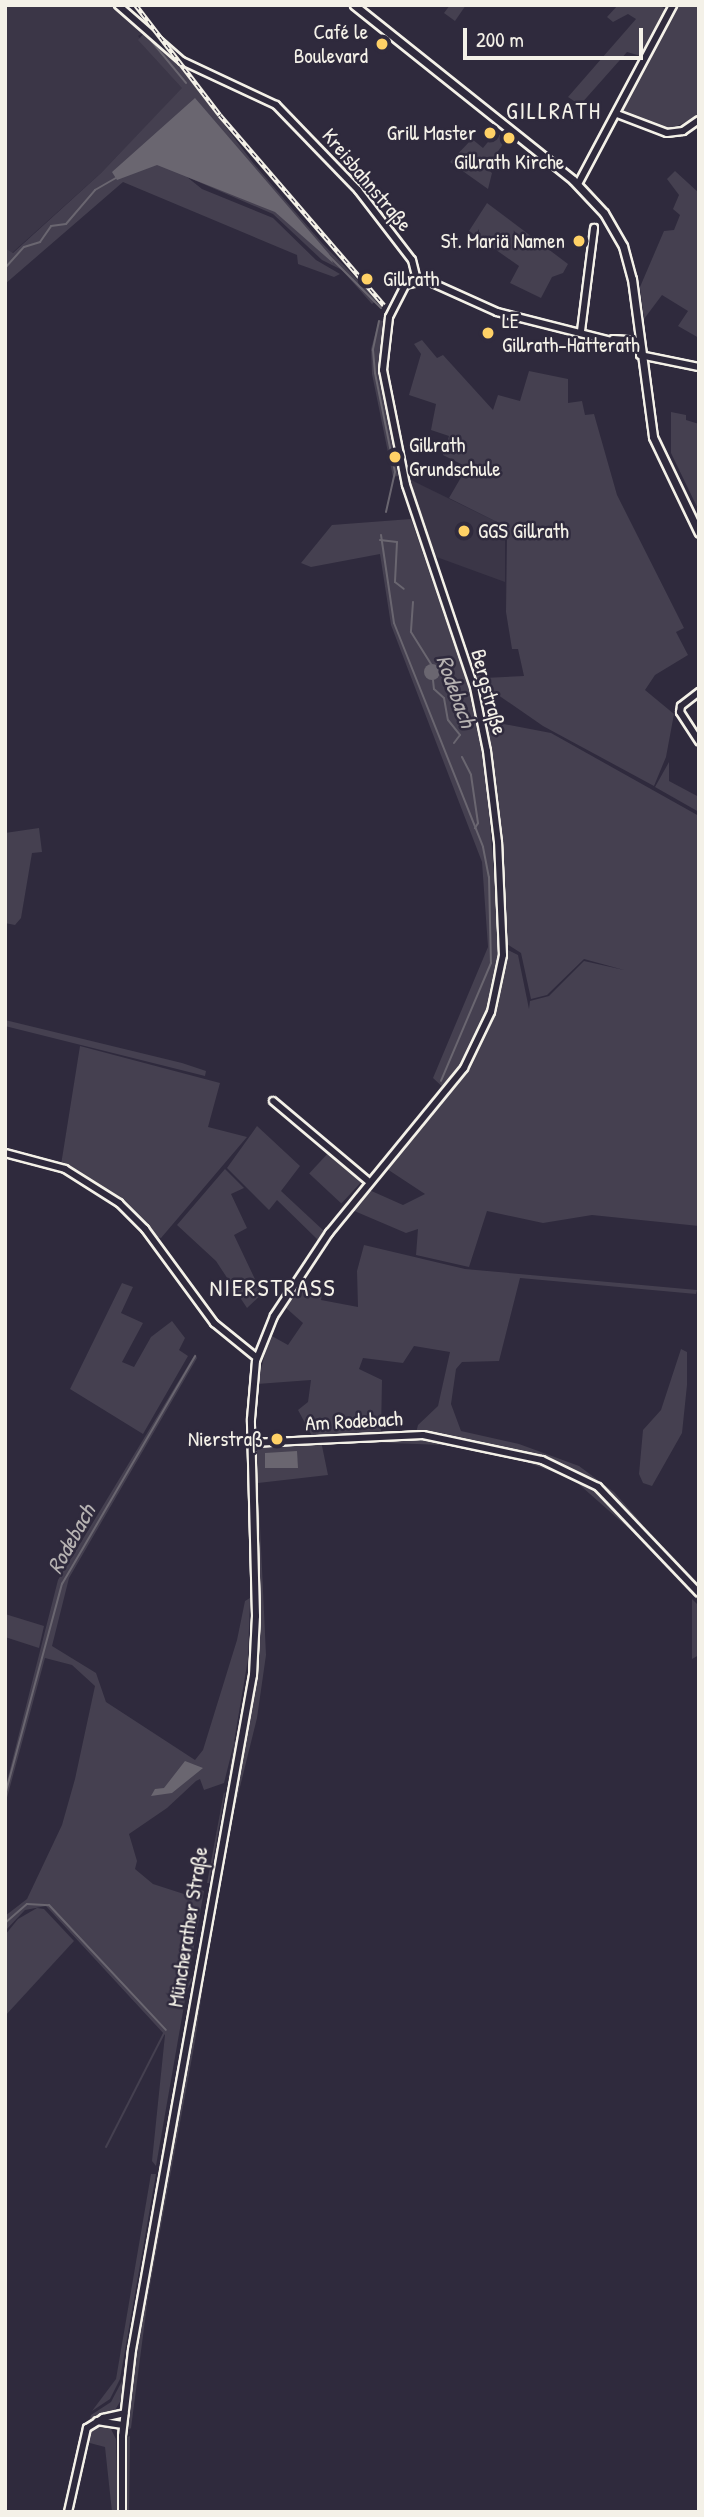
<!DOCTYPE html>
<html>
<head>
<meta charset="utf-8">
<style>
	body { margin:0 }
	#map { position:relative; width:704px; height:2517px; overflow:hidden; background:#2f2a3d; font-family:"Patrick Hand",sans-serif }
	div>[style] { position:absolute }
	[style*='--x'] { left:calc(var(--x)*1px); top:calc(var(--y)*1px); width:calc(var(--w)*1px); rotate:calc(var(--a)*1deg) }
	.built>* { inset:0; background:#3b3647 }
	.green>* { inset:0; background:#454050; transform-origin:0 0 }
	.water>* { inset:0; background:#6a6670 }
	.round { border-radius:50% }
	.stream>* { height:2px; margin:-1px; padding:0 1px; transform-origin:1px; border-radius:1px; background:#6a6670 }
	.roads { filter:drop-shadow(2px 0 #f4f1e8) drop-shadow(-2px 0 #f4f1e8) drop-shadow(0 2px #f4f1e8) drop-shadow(0 -2px #f4f1e8) }
	.minor>* { height:6px; margin:-3px; padding:0 3px; transform-origin:3px; border-radius:3px; background:#2f2a3d }
	.major>* { height:7px; margin:-3.5px; padding:0 3.5px; transform-origin:3.5px; border-radius:3.5px; background:#2f2a3d }
	.rail>* { height:4.5px; margin-top:-2.25px; transform-origin:0; background:repeating-linear-gradient(90deg,#2f2a3d 0 5px,#f4f1e8 0 10px); box-sizing:border-box; border-block:2px solid #f4f1e8 }
	.dots>* { width:19px; height:19px; translate:-50% -50%; box-sizing:border-box; border:4px solid #2f2a3d; border-radius:50% }
	span { translate:-50% -50%; white-space:nowrap; text-align:center; line-height:1.15; -webkit-text-stroke:5px #2f2a3d; paint-order:stroke }
	.poi-label { font-size:21px; color:#f4f1e8 }
	.right { translate:-100% -50%; text-align:right }
	.left { translate:0 -50%; text-align:left }
	.street-label { font-size:21px; color:#f4f1e8 }
	.water-label { font-size:23px; color:#b6b2b2; font-style:italic }
	.quarter-label { font-size:24px; color:#f4f1e8; letter-spacing:2px }
	.frame { position:absolute; inset:0; border:7px solid #f4f1e8; pointer-events:none }
	.scale { position:absolute; left:463px; top:28px; width:180px; height:32px; box-sizing:border-box; border:4px solid #f4f1e8; border-top:0; padding-left:9px; font-size:21px; line-height:24px; white-space:nowrap; color:#f4f1e8; -webkit-text-stroke:5px #2f2a3d; paint-order:stroke }
</style>
</head>
<body>
<div id="map">
	<div class="built">
		<div style="clip-path:polygon(5px 5px,114px 5px,145px 32px,138px 36px,183px 88px,101px 173px,12px 253px,5px 248px)"></div>
		<div style="clip-path:polygon(409px 479px,505px 526px,505px 582px,431px 555px)"></div>
	</div>
	<div class="green">
		<div style="clip-path:polygon(450px 5px,466px 5px,455px 21px,444px 13px)"></div>
		<div style="clip-path:polygon(618px 5px,660px 5px,668px 12px,644px 57px,627px 52px,580px 105px,568px 97px,636px 19px,628px 14px,613px 22px,607px 17px)"></div>
		<div style="clip-path:polygon(675px 5px,699px 5px,699px 116px,668px 130px,623px 114px,622px 110px)"></div>
		<div style="clip-path:polygon(145px 32px,182px 69px,254px 164px,322px 243px,377px 300px,372px 304px,342px 270px,322px 260px,273px 214px,187px 177px,202px 189px,273px 218px,316px 260px,340px 274px,334px 277px,298px 264px,297px 255px,123px 182px,5px 284px,5px 248px,13px 253px,101px 173px,182px 88px,138px 40px)"></div>
		<div style="clip-path:polygon(496px 132px,506px 140px,486px 168px,492px 173px,488px 189px,450px 162px,472px 139px,483px 148px)"></div>
		<div style="clip-path:polygon(675px 171px,699px 193px,699px 338px,678px 326px,688px 311px,662px 295px,644px 319px,640px 287px,664px 231px,674px 230px,680px 215px,673px 209px,679px 195px,667px 179px)"></div>
		<div style="clip-path:polygon(487px 203px,568px 264px,563px 273px,552px 277px,541px 298px,510px 283px,519px 266px,469px 231px)"></div>
		<div style="clip-path:polygon(379px 320px,383px 321px,380px 379px,398px 476px,393px 477px,372px 374px,371px 349px)"></div>
		<div style="clip-path:polygon(422px 340px,437px 358px,443px 355px,493px 410px,498px 395px,520px 401px,529px 371px,568px 379px,568px 403px,582px 401px,585px 415px,594px 414px,617px 495px,684px 628px,676px 632px,688px 655px,655px 675px,645px 690px,674px 714px,666px 757px,654px 786px,543px 726px,475px 679px,471px 666px,484px 678px,524px 676px,518px 649px,512px 649px,506px 612px,507px 535px,505px 526px,449px 498px,467px 467px,443px 455px,449px 436px,431px 430px,436px 404px,409px 395px,421px 354px,414px 344px)"></div>
		<div style="clip-path:polygon(671px 412px,686px 415px,686px 420px,699px 424px,699px 511px,671px 453px)"></div>
		<div style="clip-path:polygon(411px 519px,475px 706px,487px 788px,500px 946px,518px 955px,529px 1009px,530px 1001px,549px 996px,584px 961px,624px 970px,584px 959px,547px 995px,531px 999px,521px 953px,507px 944px,503px 873px,483px 720px,551px 733px,699px 816px,699px 1226px,592px 1215px,543px 1223px,487px 1211px,469px 1267px,416px 1255px,418px 1229px,406px 1233px,352px 1210px,367px 1189px,403px 1205px,425px 1194px,384px 1167px,447px 1091px,433px 1078px,488px 947px,482px 862px,391px 625px,380px 554px,311px 567px,301px 563px,332px 525px)"></div>
		<div style="clip-path:polygon(669px 762px,669px 781px,699px 797px,699px 812px,655px 787px)"></div>
		<div style="clip-path:polygon(39px 828px,42px 852px,32px 853px,21px 918px,15px 925px,5px 923px,5px 833px)"></div>
		<div style="clip-path:polygon(5px 1020px,182px 1063px,206px 1071px,205px 1076px,5px 1026px)"></div>
		<div style="clip-path:polygon(80px 1046px,220px 1083px,208px 1127px,247px 1137px,161px 1238px,153px 1236px,121px 1202px,61px 1165px)"></div>
		<div style="clip-path:polygon(257px 1126px,300px 1166px,281px 1191px,324px 1231px,318px 1240px,277px 1200px,269px 1210px,227px 1168px)"></div>
		<div style="left:331px;top:1150px;width:44px;height:32px;rotate:43deg"></div>
		<div style="clip-path:polygon(225px 1169px,244px 1188px,231px 1194px,247px 1228px,234px 1235px,262px 1294px,247px 1308px,216px 1261px,177px 1225px)"></div>
		<div style="clip-path:polygon(364px 1245px,465px 1269px,697px 1290px,696px 1294px,520px 1278px,499px 1361px,462px 1362px,456px 1369px,451px 1404px,461px 1431px,519px 1444px,579px 1466px,614px 1492px,644px 1526px,602px 1487px,572px 1468px,476px 1441px,416px 1433px,418px 1425px,438px 1406px,450px 1352px,414px 1346px,403px 1363px,363px 1358px,359px 1369px,382px 1380px,381px 1432px,312px 1436px,298px 1410px,308px 1402px,311px 1380px,257px 1384px,270px 1335px,288px 1345px,303px 1323px,285px 1307px,301px 1284px,322px 1294px,321px 1300px,358px 1307px,357px 1271px)"></div>
		<div style="clip-path:polygon(122px 1283px,133px 1287px,121px 1313px,143px 1323px,122px 1362px,134px 1367px,151px 1337px,172px 1321px,185px 1338px,179px 1350px,188px 1356px,143px 1434px,70px 1389px)"></div>
		<div style="clip-path:polygon(681px 1349px,687px 1352px,687px 1385px,682px 1433px,652px 1486px,643px 1483px,639px 1474px,643px 1430px,661px 1410px)"></div>
		<div style="clip-path:polygon(195px 1354px,197px 1358px,69px 1578px,52px 1646px,96px 1673px,106px 1702px,195px 1760px,203px 1750px,237px 1640px,245px 1601px,250px 1598px,248px 1659px,234px 1742px,239px 1736px,251px 1656px,253px 1579px,251px 1678px,244px 1722px,228px 1780px,234px 1743px,224px 1783px,204px 1790px,200px 1779px,196px 1781px,167px 1808px,129px 1834px,137px 1861px,135px 1869px,153px 1884px,187px 1895px,192px 1887px,204px 1891px,189px 1974px,184px 1974px,189px 1977px,156px 2166px,152px 2161px,165px 2035px,46px 1906px,25px 1910px,5px 1931px,5px 1916px,27px 1899px,62px 1825px,75px 1779px,95px 1686px,72px 1665px,45px 1658px,5px 1805px,5px 1789px,58px 1580px)"></div>
		<div style="clip-path:polygon(367px 1439px,429px 1439px,557px 1468px,603px 1496px,667px 1562px,573px 1479px,526px 1462px,443px 1445px,337px 1441px)"></div>
		<div style="clip-path:polygon(321px 1441px,328px 1475px,258px 1483px,266px 1655px,257px 1718px,221px 1864px,258px 1673px,254px 1452px,261px 1446px)"></div>
		<div style="clip-path:polygon(248px 1445px,252px 1574px,251px 1574px,247px 1484px)"></div>
		<div style="clip-path:polygon(692px 1599px,699px 1606px,699px 1655px,692px 1659px)"></div>
		<div style="clip-path:polygon(5px 1614px,44px 1626px,39px 1648px,5px 1637px)"></div>
		<div style="clip-path:polygon(224px 1792px,225px 1794px,209px 1883px,207px 1883px)"></div>
		<div style="clip-path:polygon(220px 1870px,195px 2041px,148px 2297px,131px 2428px,127px 2431px,139px 2328px)"></div>
		<div style="clip-path:polygon(37px 1908px,44px 1909px,74px 1941px,5px 2016px,5px 1935px,18px 1919px)"></div>
		<div style="left:191px;top:1978px;width:2px;height:190px;rotate:27deg"></div>
		<div style="clip-path:polygon(151px 2174px,156px 2174px,120px 2379px,110px 2399px,92px 2411px,116px 2379px)"></div>
		<div style="clip-path:polygon(158px 2176px,121px 2400px,115px 2410px,89px 2423px,91px 2415px,111px 2402px,122px 2381px)"></div>
		<div style="clip-path:polygon(85px 2419px,65px 2512px,62px 2512px,78px 2444px)"></div>
		<div style="clip-path:polygon(100px 2425px,110px 2427px,116px 2439px,118px 2512px,112px 2512px,105px 2447px,86px 2442px,89px 2430px)"></div>
		<div style="clip-path:polygon(130px 2436px,129px 2512px,125px 2512px,125px 2438px)"></div>
	</div>
	<div class="water">
		<div style="clip-path:polygon(195px 98px,329px 254px,333px 263px,275px 212px,157px 165px,117px 180px,112px 172px)"></div>
		<div class="round" style="left:424px;top:664px;width:16px;height:16px"></div>
		<div style="clip-path:polygon(297px 1451px,298px 1468px,265px 1468px,265px 1453px)"></div>
		<div style="clip-path:polygon(185px 1761px,203px 1768px,172px 1793px,151px 1796px,155px 1789px,164px 1788px)"></div>
	</div>
	<div class="stream">
		<div style="--x:144;--y:32;--w:66;--a:50.5"></div>
		<div style="--x:328;--y:255;--w:75;--a:45"></div>
		<div style="--x:5;--y:268;--w:28;--a:-48"></div>
		<div style="--x:24;--y:247;--w:17;--a:-17"></div>
		<div style="--x:40;--y:242;--w:19;--a:-55"></div>
		<div style="--x:51;--y:226;--w:15;--a:-8"></div>
		<div style="--x:66;--y:224;--w:45;--a:-49.5"></div>
		<div style="--x:95;--y:190;--w:24;--a:-30"></div>
		<div style="--x:379;--y:321;--w:30;--a:102"></div>
		<div style="--x:373;--y:350;--w:23;--a:85"></div>
		<div style="--x:375;--y:373;--w:101;--a:78.6"></div>
		<div style="--x:395;--y:472;--w:41;--a:102.7"></div>
		<div style="--x:381;--y:535;--w:89;--a:81.6"></div>
		<div style="--x:394;--y:623;--w:241;--a:68.3"></div>
		<div style="--x:483;--y:847;--w:31;--a:79"></div>
		<div style="--x:489;--y:877;--w:86;--a:88.7"></div>
		<div style="--x:491;--y:963;--w:128;--a:113"></div>
		<div style="--x:380;--y:540;--w:17;--a:7"></div>
		<div style="--x:397;--y:542;--w:40;--a:92.9"></div>
		<div style="--x:395;--y:582;--w:11;--a:38"></div>
		<div style="--x:413;--y:602;--w:30;--a:94"></div>
		<div style="--x:411;--y:632;--w:38;--a:58"></div>
		<div style="--x:433;--y:680;--w:9;--a:84"></div>
		<div style="--x:434;--y:689;--w:13;--a:42"></div>
		<div style="--x:444;--y:698;--w:22;--a:80"></div>
		<div style="--x:448;--y:720;--w:19;--a:51"></div>
		<div style="--x:460;--y:735;--w:10;--a:127"></div>
		<div style="--x:462;--y:757;--w:20;--a:63"></div>
		<div style="--x:471;--y:775;--w:49;--a:81.7"></div>
		<div style="--x:478;--y:823;--w:6;--a:121"></div>
		<div style="--x:5;--y:1795;--w:219;--a:-74.9"></div>
		<div style="--x:62;--y:1584;--w:264;--a:-59.7"></div>
		<div style="--x:5;--y:1923;--w:29;--a:-41"></div>
		<div style="--x:27;--y:1904;--w:22;--a:3"></div>
		<div style="--x:49;--y:1905;--w:171;--a:46.9"></div>
	</div>
	<div class="roads">
		<div class="minor">
			<div style="--x:118;--y:5;--w:85;--a:41.2"></div>
			<div style="--x:182;--y:61;--w:104;--a:25.1"></div>
			<div style="--x:276;--y:105;--w:118;--a:46"></div>
			<div style="--x:358;--y:190;--w:88;--a:52.4"></div>
			<div style="--x:412;--y:260;--w:21;--a:76"></div>
			<div style="--x:617;--y:114;--w:53;--a:20.8"></div>
			<div style="--x:667;--y:133;--w:16;--a:-7"></div>
			<div style="--x:683;--y:131;--w:19;--a:-35"></div>
			<div style="--x:578;--y:184;--w:203;--a:-62"></div>
			<div style="--x:581;--y:331;--w:104;--a:-82.8"></div>
			<div style="--x:613;--y:339;--w:26;--a:4"></div>
			<div style="--x:640;--y:355;--w:60;--a:11.5"></div>
			<div style="--x:699;--y:692;--w:23;--a:142"></div>
			<div style="--x:681;--y:706;--w:6;--a:99"></div>
			<div style="--x:680;--y:712;--w:35;--a:57"></div>
			<div style="--x:273;--y:1101;--w:124;--a:40.1"></div>
			<div style="--x:5;--y:1153;--w:62;--a:14.9"></div>
			<div style="--x:65;--y:1169;--w:64;--a:32.2"></div>
			<div style="--x:119;--y:1203;--w:37;--a:45"></div>
			<div style="--x:145;--y:1229;--w:117;--a:53.7"></div>
			<div style="--x:214;--y:1323;--w:55;--a:39.1"></div>
			<div style="--x:251;--y:1443;--w:172;--a:-2.7"></div>
			<div style="--x:423;--y:1435;--w:122;--a:11.9"></div>
			<div style="--x:542;--y:1460;--w:62;--a:25.7"></div>
			<div style="--x:598;--y:1487;--w:146;--a:46.4"></div>
			<div style="--x:97;--y:2421;--w:26;--a:9"></div>
			<div style="--x:68;--y:2512;--w:86;--a:-77.3"></div>
			<div style="--x:87;--y:2428;--w:19;--a:-32"></div>
			<div style="--x:103;--y:2418;--w:22;--a:-13"></div>
			<div style="--x:122;--y:2512;--w:76;--a:-90"></div>
			<div style="--x:122;--y:2436;--w:87;--a:-83.4"></div>
			<div style="--x:132;--y:2350;--w:686;--a:-79.84"></div>
			<div style="--x:253;--y:1675;--w:59;--a:-87.1"></div>
			<div style="--x:256;--y:1616;--w:197;--a:-91.5"></div>
			<div style="--x:251;--y:1419;--w:58;--a:-85.1"></div>
			<div style="--x:256;--y:1361;--w:48;--a:-68.2"></div>
			<div style="--x:274;--y:1316;--w:100;--a:-56.5"></div>
			<div style="--x:329;--y:1233;--w:213;--a:-50.7"></div>
			<div style="--x:464;--y:1068;--w:62;--a:-64.3"></div>
			<div style="--x:491;--y:1012;--w:58;--a:-78.1"></div>
			<div style="--x:503;--y:955;--w:113;--a:-92.5"></div>
			<div style="--x:498;--y:842;--w:92;--a:-96.9"></div>
			<div style="--x:487;--y:751;--w:65;--a:-101.5"></div>
			<div style="--x:474;--y:687;--w:213;--a:-108.6"></div>
			<div style="--x:406;--y:485;--w:117;--a:-101.3"></div>
			<div style="--x:383;--y:370;--w:53;--a:-83.5"></div>
			<div style="--x:389;--y:317;--w:36;--a:-63"></div>
			<div style="--x:405;--y:285;--w:22;--a:-13"></div>
			<div style="--x:426;--y:280;--w:78;--a:24.3"></div>
			<div style="--x:497;--y:312;--w:146;--a:14.2"></div>
		</div>
		<div class="major">
			<div style="--x:354;--y:5;--w:280;--a:38.6"></div>
			<div style="--x:573;--y:180;--w:45;--a:46.8"></div>
			<div style="--x:604;--y:213;--w:38;--a:60"></div>
			<div style="--x:623;--y:246;--w:34;--a:75"></div>
			<div style="--x:632;--y:279;--w:159;--a:82.4"></div>
			<div style="--x:653;--y:437;--w:106;--a:64.4"></div>
		</div>
	</div>
	<div class="rail">
		<div style="--x:136;--y:5;--w:138;--a:52.6"></div>
		<div style="--x:220;--y:115;--w:251;--a:49.2"></div>
	</div>
	<div class="dots">
		<div style="left:382px;top:44px;background:#ffd166"></div>
		<div style="left:490px;top:133px;background:#ffd166"></div>
		<div style="left:509px;top:138px;background:#ffd166"></div>
		<div style="left:579px;top:241px;background:#ffd166"></div>
		<div style="left:367px;top:279px;background:#ffd166"></div>
		<div style="left:488px;top:333px;background:#ffd166"></div>
		<div style="left:395px;top:457px;background:#ffd166"></div>
		<div style="left:464px;top:531px;background:#ffd166"></div>
		<div style="left:277px;top:1439px;background:#ffd166"></div>
	</div>
	<div class="poi-label">
		<span class="right" style="left:368px;top:44px">Café le<br>Boulevard</span>
		<span class="right" style="left:476px;top:133px">Grill Master</span>
		<span style="left:509px;top:162px">Gillrath Kirche</span>
		<span class="right" style="left:565px;top:241px">St. Mariä Namen</span>
		<span class="left" style="left:383px;top:279px">Gillrath</span>
		<span class="left" style="left:502px;top:333px">LE<br>Gillrath-Hatterath</span>
		<span class="left" style="left:409px;top:457px">Gillrath<br>Grundschule</span>
		<span class="left" style="left:478px;top:531px">GGS Gillrath</span>
		<span class="right" style="left:263px;top:1439px">Nierstraß</span>
	</div>
	<div class="street-label">
		<span style="left:367px;top:180px;rotate:50deg">Kreisbahnstraße</span>
		<span style="left:489px;top:692px;rotate:75deg">Bergstraße</span>
		<span style="left:354px;top:1421px;rotate:-3deg">Am Rodebach</span>
		<span style="left:188px;top:1927px;rotate:-81deg">Müncherather Straße</span>
	</div>
	<div class="water-label">
		<span style="left:456px;top:691px;rotate:70deg">Rodebach</span>
		<span style="left:71px;top:1539px;rotate:-61deg">Rodebach</span>
	</div>
	<div class="quarter-label">
		<span style="left:554px;top:111px">GILLRATH</span>
		<span style="left:273px;top:1288px">NIERSTRASS</span>
	</div>
	<div class="frame"></div>
	<div class="scale">200 m</div>
</div>
</body>
</html>
